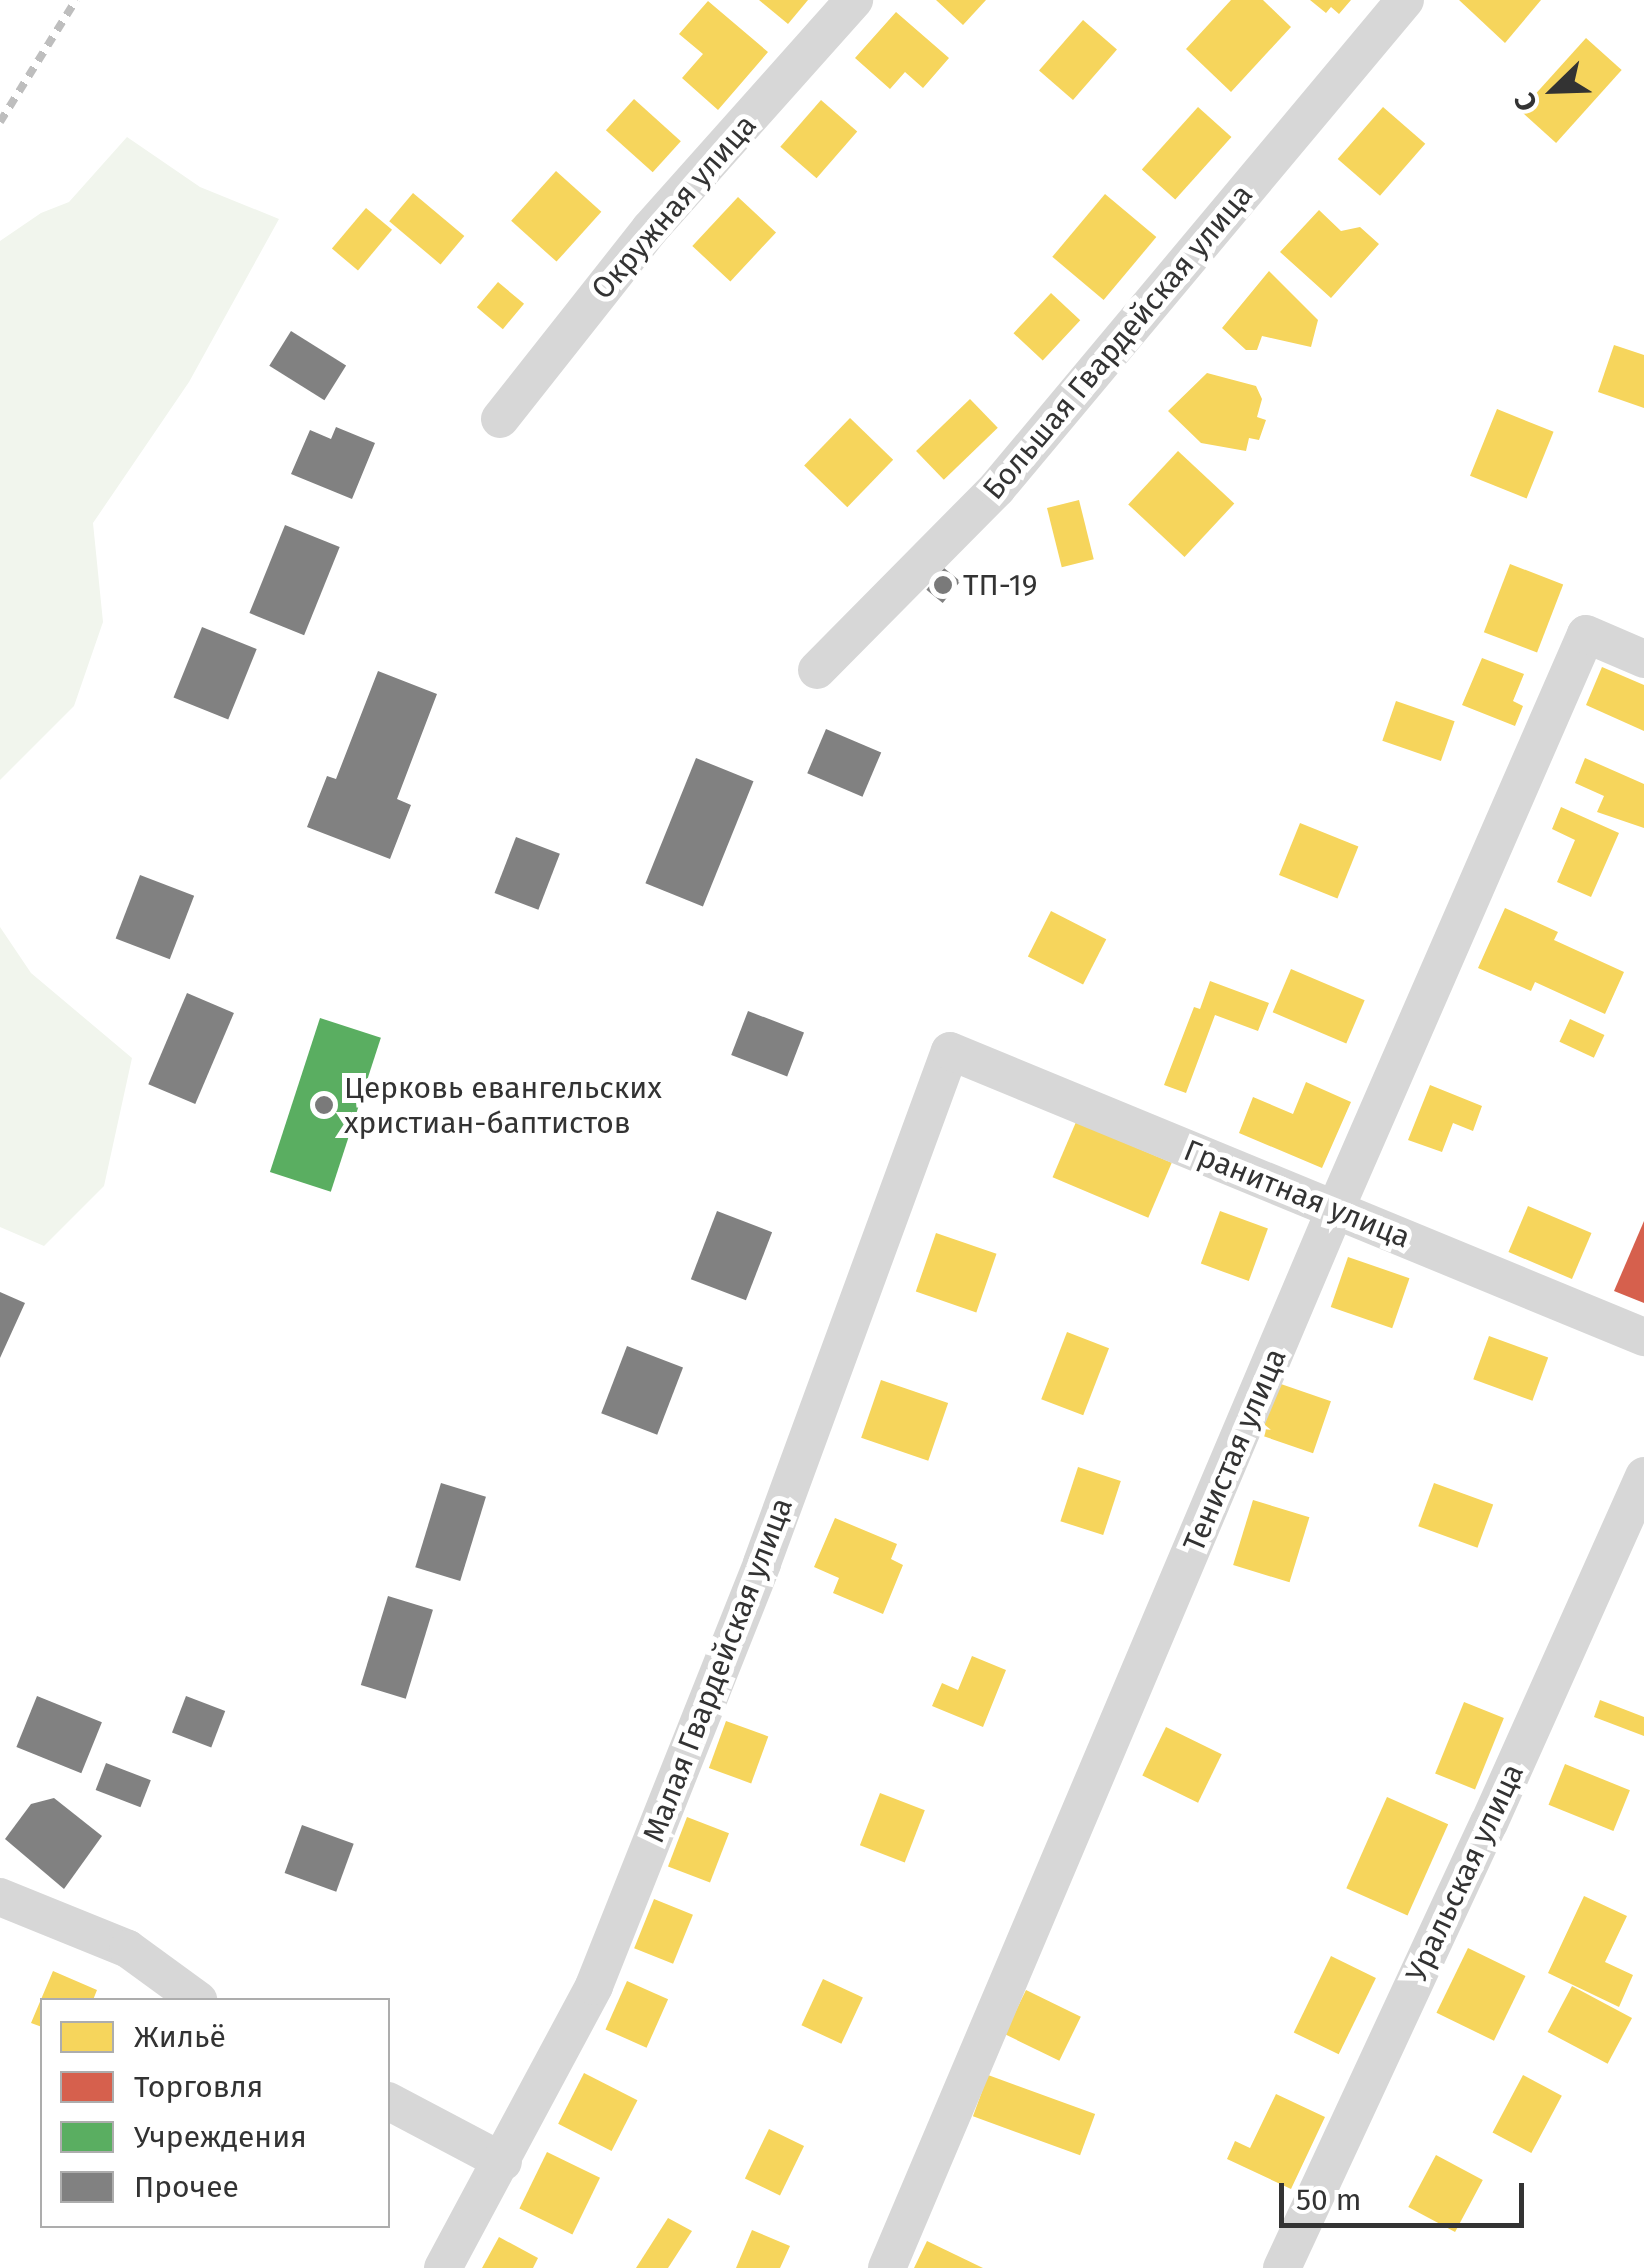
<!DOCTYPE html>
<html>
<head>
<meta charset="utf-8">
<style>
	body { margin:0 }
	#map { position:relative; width:1644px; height:2268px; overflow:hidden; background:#fff; font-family:"Fira Sans",sans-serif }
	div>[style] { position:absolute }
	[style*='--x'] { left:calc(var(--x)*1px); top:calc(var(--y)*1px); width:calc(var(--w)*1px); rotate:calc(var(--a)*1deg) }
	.green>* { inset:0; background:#f1f5ed }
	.homes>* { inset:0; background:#f6d55c; transform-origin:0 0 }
	.shops>* { inset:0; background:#d6604d }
	.public>* { inset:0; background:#5aae61; transform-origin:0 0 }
	.building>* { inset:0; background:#818181; transform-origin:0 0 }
	.minor>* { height:38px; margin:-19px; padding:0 19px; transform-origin:19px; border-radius:19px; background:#d7d7d7 }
	.rail>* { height:8px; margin-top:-4px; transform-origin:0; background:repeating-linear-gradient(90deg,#bebebe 0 10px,transparent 0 18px) }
	.dots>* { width:28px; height:28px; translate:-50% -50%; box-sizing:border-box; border:5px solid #fff; border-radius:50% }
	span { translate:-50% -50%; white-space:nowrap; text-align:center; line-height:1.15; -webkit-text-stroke:10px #fff; paint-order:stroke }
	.street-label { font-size:30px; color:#333 }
	.poi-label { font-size:30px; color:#333 }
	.left { translate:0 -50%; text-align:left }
	.legend { position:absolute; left:40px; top:1998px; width:350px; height:230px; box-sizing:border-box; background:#fff; border:2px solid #adadad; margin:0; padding:12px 18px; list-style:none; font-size:30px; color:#333 }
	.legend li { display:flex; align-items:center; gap:20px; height:50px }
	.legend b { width:50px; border:2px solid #adadad }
	.north { position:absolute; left:1504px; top:40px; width:100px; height:100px; -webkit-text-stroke:8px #fff; paint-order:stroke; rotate:247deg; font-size:28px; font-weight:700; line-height:40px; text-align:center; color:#333 }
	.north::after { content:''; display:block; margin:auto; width:35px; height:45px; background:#333; clip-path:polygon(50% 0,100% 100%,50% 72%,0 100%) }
	.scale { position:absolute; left:1279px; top:2183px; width:245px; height:45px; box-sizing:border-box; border:5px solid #333; border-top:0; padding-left:12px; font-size:30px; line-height:35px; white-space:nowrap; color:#333; -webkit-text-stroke:8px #fff; paint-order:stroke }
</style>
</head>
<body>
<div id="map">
	<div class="green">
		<div style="clip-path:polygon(127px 137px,200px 187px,279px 219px,189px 382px,93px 523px,103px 622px,74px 706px,0 780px,0 241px,41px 213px,69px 202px)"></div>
		<div style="clip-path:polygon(0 927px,31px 973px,132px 1058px,104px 1186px,44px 1246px,0 1227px)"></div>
	</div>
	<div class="homes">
		<div style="clip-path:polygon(759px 0,808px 0,788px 24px)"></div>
		<div style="clip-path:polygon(936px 0,986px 0,963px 25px)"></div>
		<div style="clip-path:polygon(1231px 0,1263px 0,1291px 27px,1231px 92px,1186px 49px)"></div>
		<div style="clip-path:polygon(1310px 0,1351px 0,1339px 14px,1331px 7px,1326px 13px)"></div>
		<div style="clip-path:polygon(1459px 0,1541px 0,1505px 43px)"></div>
		<div style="clip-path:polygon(708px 1px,768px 52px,718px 110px,682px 78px,703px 54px,679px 34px)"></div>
		<div style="clip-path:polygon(896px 12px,949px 58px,923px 88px,905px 72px,890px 89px,855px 58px)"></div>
		<div style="left:1083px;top:20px;width:45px;height:67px;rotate:41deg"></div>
		<div style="left:1586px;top:38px;width:48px;height:98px;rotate:42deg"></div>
		<div style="left:634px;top:99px;width:63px;height:42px;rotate:42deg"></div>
		<div style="left:821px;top:100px;width:48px;height:62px;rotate:41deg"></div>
		<div style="left:1198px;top:107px;width:45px;height:84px;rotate:42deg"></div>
		<div style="left:1383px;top:107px;width:56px;height:69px;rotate:41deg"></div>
		<div style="left:556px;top:171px;width:61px;height:67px;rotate:42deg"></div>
		<div style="left:413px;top:193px;width:67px;height:37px;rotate:40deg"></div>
		<div style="left:1105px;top:194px;width:67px;height:82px;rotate:40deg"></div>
		<div style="left:738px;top:197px;width:52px;height:67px;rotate:43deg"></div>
		<div style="left:366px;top:208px;width:34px;height:53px;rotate:40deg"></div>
		<div style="clip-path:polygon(1319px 210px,1341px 231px,1360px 227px,1379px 244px,1331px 298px,1280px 252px)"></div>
		<div style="clip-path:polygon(1269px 271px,1318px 320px,1311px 347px,1262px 336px,1257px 350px,1246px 350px,1222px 328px)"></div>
		<div style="left:498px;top:282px;width:34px;height:33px;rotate:40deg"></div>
		<div style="left:1051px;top:293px;width:40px;height:55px;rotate:43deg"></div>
		<div style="clip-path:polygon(1614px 345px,1644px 355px,1644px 408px,1598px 392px)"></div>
		<div style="clip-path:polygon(1207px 373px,1256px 386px,1262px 399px,1257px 417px,1266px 420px,1259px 440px,1249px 438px,1246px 451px,1201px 443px,1168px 411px)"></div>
		<div style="left:970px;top:399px;width:40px;height:75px;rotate:46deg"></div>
		<div style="left:1497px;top:409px;width:61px;height:72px;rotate:22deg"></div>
		<div style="left:850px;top:418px;width:60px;height:66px;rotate:44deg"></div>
		<div style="left:1178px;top:451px;width:77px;height:73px;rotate:43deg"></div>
		<div style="left:1079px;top:500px;width:61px;height:33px;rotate:76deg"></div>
		<div style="left:1510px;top:564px;width:57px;height:73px;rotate:21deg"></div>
		<div style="clip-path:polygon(1482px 658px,1524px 674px,1513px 701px,1523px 706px,1515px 726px,1462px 705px)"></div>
		<div style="clip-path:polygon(1602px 667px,1644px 685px,1644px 731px,1586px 705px)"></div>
		<div style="left:1396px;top:701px;width:62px;height:42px;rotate:19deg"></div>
		<div style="clip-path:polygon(1585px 758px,1644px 784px,1644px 828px,1597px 812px,1604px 796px,1575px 783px)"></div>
		<div style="clip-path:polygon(1561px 807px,1619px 833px,1591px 897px,1557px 882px,1575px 840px,1552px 829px)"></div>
		<div style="left:1300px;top:823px;width:63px;height:56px;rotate:22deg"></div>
		<div style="clip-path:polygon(1505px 908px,1558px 932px,1554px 940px,1624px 972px,1605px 1014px,1535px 982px,1531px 991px,1478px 968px)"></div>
		<div style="left:1051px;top:911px;width:62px;height:51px;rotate:27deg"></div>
		<div style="left:1291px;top:969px;width:80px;height:47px;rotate:23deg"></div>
		<div style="clip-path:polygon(1210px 981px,1269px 1003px,1258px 1031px,1215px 1015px,1186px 1093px,1164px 1085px,1194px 1007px,1200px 1009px)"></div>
		<div style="left:1570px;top:1019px;width:38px;height:25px;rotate:25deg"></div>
		<div style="clip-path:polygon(1306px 1082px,1351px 1102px,1322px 1168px,1239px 1133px,1253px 1097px,1293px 1114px)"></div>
		<div style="clip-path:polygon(1430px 1085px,1482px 1106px,1473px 1131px,1453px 1123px,1442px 1152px,1408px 1140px)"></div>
		<div style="left:1076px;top:1122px;width:104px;height:60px;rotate:23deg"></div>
		<div style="left:1528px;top:1206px;width:69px;height:50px;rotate:23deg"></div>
		<div style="left:1220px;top:1211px;width:51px;height:56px;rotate:20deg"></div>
		<div style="left:936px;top:1233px;width:64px;height:62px;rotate:19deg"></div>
		<div style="left:1348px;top:1257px;width:65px;height:53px;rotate:19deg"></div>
		<div style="left:1067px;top:1332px;width:45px;height:72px;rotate:21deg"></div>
		<div style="left:1489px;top:1336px;width:63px;height:46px;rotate:20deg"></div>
		<div style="left:881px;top:1380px;width:71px;height:61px;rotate:19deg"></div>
		<div style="left:1278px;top:1383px;width:56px;height:55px;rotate:19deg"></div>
		<div style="left:1078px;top:1467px;width:45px;height:57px;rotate:18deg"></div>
		<div style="left:1434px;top:1483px;width:63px;height:46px;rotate:20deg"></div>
		<div style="left:1253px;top:1500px;width:59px;height:68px;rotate:17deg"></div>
		<div style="clip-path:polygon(835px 1518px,897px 1544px,891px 1559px,903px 1565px,883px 1614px,833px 1593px,839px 1578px,814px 1567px)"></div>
		<div style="clip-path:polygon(972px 1656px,1006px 1670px,983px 1727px,932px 1706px,942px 1683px,958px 1690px)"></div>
		<div style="clip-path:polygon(1600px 1700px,1644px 1717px,1644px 1736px,1594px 1717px)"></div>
		<div style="left:1464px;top:1702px;width:43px;height:77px;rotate:22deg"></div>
		<div style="left:726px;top:1721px;width:45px;height:50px;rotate:20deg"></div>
		<div style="left:1166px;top:1727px;width:62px;height:54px;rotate:26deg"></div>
		<div style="left:1565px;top:1764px;width:70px;height:44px;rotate:22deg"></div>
		<div style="left:880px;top:1793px;width:48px;height:56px;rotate:21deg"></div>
		<div style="left:1387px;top:1797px;width:67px;height:100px;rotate:24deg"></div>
		<div style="left:687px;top:1817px;width:45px;height:53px;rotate:21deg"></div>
		<div style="clip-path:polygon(1584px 1896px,1627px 1916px,1605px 1962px,1633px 1975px,1619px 2007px,1548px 1973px)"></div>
		<div style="left:654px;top:1899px;width:42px;height:53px;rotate:22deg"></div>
		<div style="left:1468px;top:1948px;width:64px;height:72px;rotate:26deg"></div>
		<div style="left:1331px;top:1956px;width:50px;height:85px;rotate:26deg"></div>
		<div style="clip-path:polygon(53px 1971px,97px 1990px,93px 2000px,42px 2000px,42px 2027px,31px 2023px)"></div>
		<div style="left:823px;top:1979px;width:44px;height:51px;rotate:25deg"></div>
		<div style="left:627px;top:1981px;width:45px;height:53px;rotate:24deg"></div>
		<div style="left:1572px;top:1986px;width:68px;height:52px;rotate:28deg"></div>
		<div style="left:1026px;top:1990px;width:61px;height:49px;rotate:26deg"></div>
		<div style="left:584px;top:2073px;width:60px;height:57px;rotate:27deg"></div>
		<div style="left:988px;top:2075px;width:114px;height:44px;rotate:20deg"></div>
		<div style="left:1523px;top:2075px;width:44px;height:65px;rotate:28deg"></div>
		<div style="clip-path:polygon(1276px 2094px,1325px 2117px,1291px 2189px,1227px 2159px,1235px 2141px,1250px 2148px)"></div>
		<div style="left:769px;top:2129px;width:39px;height:55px;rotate:26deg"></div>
		<div style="left:547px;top:2152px;width:59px;height:63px;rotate:26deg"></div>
		<div style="left:1436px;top:2155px;width:53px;height:59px;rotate:28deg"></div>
		<div style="clip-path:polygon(668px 2218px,692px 2231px,668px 2268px,636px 2268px)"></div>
		<div style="clip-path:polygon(752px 2230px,790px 2246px,780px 2268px,736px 2268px)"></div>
		<div style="clip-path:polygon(499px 2237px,538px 2258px,533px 2268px,482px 2268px)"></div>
		<div style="clip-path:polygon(927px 2241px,983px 2268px,914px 2268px)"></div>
	</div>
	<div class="shops">
		<div style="clip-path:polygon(1644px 1221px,1644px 1303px,1614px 1291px)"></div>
	</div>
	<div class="public">
		<div style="left:320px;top:1018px;width:64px;height:162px;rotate:18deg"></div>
	</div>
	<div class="building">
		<div style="left:291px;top:331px;width:65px;height:41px;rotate:32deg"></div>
		<div style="clip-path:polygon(336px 427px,375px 443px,352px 499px,291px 474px,310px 430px,331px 439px)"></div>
		<div style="left:285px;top:525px;width:59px;height:95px;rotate:22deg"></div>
		<div style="left:944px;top:568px;width:21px;height:28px;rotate:39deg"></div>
		<div style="left:202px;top:627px;width:59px;height:76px;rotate:22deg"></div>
		<div style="clip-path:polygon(378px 671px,437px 694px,397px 799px,411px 805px,390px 859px,307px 827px,327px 776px,336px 779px)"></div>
		<div style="left:826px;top:729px;width:60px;height:48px;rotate:23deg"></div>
		<div style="left:696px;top:758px;width:62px;height:135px;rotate:22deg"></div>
		<div style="left:516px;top:837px;width:47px;height:60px;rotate:21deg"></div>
		<div style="left:140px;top:875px;width:58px;height:68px;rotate:21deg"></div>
		<div style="left:187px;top:993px;width:51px;height:99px;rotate:23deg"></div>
		<div style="left:748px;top:1011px;width:60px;height:47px;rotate:21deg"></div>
		<div style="left:717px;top:1211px;width:59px;height:73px;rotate:21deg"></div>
		<div style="clip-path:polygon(0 1292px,25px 1303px,0 1358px)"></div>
		<div style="left:627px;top:1346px;width:60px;height:72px;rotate:21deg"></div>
		<div style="left:441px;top:1483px;width:47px;height:88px;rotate:17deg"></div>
		<div style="left:388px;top:1596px;width:47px;height:93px;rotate:17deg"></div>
		<div style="left:37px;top:1696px;width:70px;height:55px;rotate:22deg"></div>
		<div style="left:186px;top:1696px;width:42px;height:39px;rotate:21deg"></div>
		<div style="left:106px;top:1763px;width:48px;height:29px;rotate:21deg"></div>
		<div style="clip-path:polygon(54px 1798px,102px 1836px,64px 1889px,5px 1839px,31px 1804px)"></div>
		<div style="left:302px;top:1825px;width:55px;height:51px;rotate:20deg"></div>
	</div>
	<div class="minor">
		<div style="--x:500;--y:419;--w:242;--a:-51.7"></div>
		<div style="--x:650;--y:229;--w:307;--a:-48.3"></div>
		<div style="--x:817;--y:670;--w:256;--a:-45.3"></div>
		<div style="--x:997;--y:488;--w:636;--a:-50.1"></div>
		<div style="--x:0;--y:1897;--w:138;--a:22.1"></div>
		<div style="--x:128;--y:1949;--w:87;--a:36.1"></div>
		<div style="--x:388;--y:2101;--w:130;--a:27.9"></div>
		<div style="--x:443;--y:2268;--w:320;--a:-61.8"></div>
		<div style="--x:594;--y:1986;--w:455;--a:-68.3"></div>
		<div style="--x:762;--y:1563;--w:545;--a:-69.84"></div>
		<div style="--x:950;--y:1051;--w:751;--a:22.4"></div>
		<div style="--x:887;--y:2268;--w:1149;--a:-67.05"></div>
		<div style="--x:1335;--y:1210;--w:628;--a:-66.45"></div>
		<div style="--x:1586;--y:634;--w:63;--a:23.3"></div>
		<div style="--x:1282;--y:2268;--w:491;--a:-65.1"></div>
		<div style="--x:1489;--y:1823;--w:380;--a:-65.9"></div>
	</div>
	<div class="rail">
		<div style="--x:0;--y:122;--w:144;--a:-58.1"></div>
	</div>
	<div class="dots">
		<div style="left:943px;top:585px;background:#7a7a7a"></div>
		<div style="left:324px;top:1105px;background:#7a7a7a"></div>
	</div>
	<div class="street-label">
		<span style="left:674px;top:207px;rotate:-49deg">Окружная улица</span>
		<span style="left:1118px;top:342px;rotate:-50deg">Большая Гвардейская улица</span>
		<span style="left:1297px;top:1194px;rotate:22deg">Гранитная улица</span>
		<span style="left:1235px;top:1450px;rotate:-67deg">Тенистая улица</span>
		<span style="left:718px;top:1670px;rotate:-69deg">Малая Гвардейская улица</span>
		<span style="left:1465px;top:1873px;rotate:-65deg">Уральская улица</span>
	</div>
	<div class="poi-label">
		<span class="left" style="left:963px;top:585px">ТП-19</span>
		<span class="left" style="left:344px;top:1105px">Церковь евангельских<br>христиан-баптистов</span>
	</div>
	<ul class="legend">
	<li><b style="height:28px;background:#f6d55c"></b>Жильё</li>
	<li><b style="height:28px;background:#d6604d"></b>Торговля</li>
	<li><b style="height:28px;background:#5aae61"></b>Учреждения</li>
	<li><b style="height:28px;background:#818181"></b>Прочее</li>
	</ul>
	<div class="north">С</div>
	<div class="scale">50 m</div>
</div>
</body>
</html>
